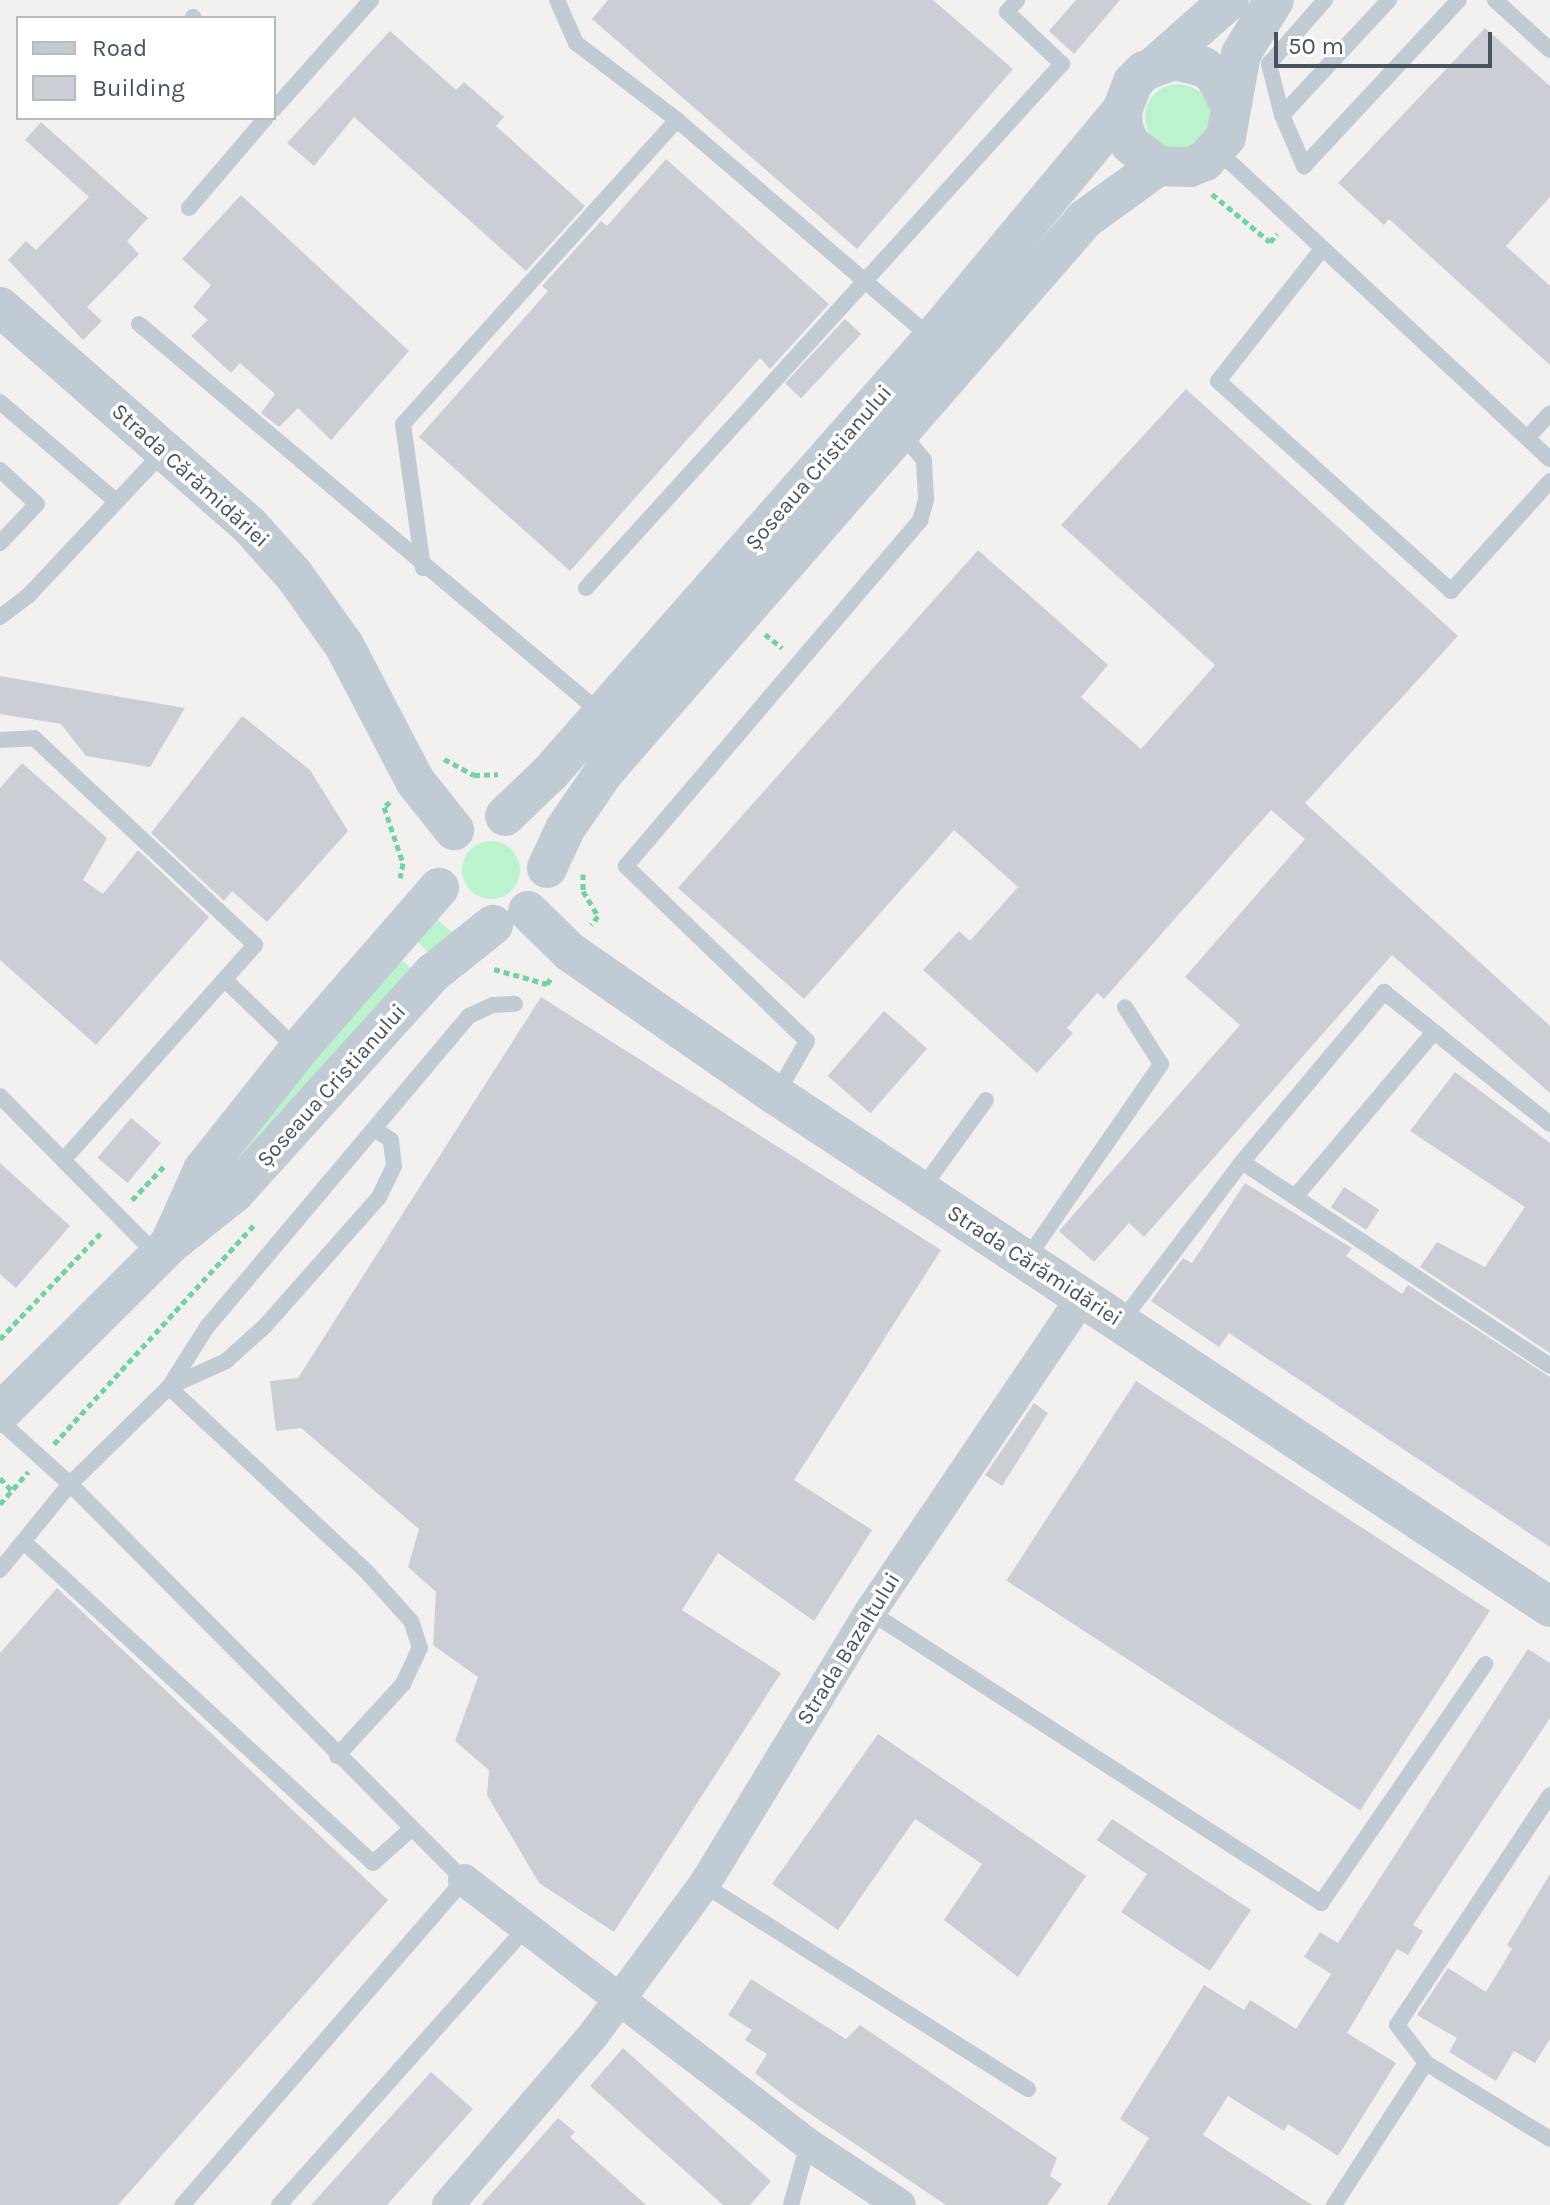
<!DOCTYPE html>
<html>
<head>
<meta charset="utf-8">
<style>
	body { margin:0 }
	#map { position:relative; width:1550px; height:2205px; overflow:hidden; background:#f3f0f0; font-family:Karla,sans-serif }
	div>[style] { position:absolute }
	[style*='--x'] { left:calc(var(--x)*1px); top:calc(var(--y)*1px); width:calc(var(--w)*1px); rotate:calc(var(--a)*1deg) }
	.green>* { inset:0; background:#bcf3cf }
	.round { border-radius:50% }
	.building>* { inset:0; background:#cbcfd5; transform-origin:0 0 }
	.path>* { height:5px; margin-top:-2.5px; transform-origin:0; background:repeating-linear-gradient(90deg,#71d39f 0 6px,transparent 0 10px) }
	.service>* { height:16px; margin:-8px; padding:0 8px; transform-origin:8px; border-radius:8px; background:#c0cbd3 }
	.minor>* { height:32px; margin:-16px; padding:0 16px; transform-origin:16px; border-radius:16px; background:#c0cbd3 }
	.tertiary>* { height:40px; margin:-20px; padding:0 20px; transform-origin:20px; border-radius:20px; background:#c0cbd3 }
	span { translate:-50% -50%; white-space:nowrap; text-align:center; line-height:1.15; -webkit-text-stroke:7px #fff; paint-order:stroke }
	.street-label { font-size:22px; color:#46545f }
	.legend { position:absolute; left:16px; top:16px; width:260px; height:104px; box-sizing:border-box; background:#fff; border:2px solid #b5bbbf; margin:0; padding:10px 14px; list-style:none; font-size:24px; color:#46545f }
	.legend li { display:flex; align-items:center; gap:16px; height:40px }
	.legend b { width:40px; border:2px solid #b5bbbf }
	.scale { position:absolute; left:1274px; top:32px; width:218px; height:36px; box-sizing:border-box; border:4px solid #46545f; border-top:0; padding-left:10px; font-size:24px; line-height:28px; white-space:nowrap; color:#46545f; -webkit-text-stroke:6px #fff; paint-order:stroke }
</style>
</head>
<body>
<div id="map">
	<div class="green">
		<div class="round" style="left:1145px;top:84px;width:66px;height:66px"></div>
		<div class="round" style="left:462px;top:841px;width:58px;height:58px"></div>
		<div style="clip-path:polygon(433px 916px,455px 935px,432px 956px,416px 940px)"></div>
		<div style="clip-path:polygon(400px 958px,416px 973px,200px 1209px,247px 1133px)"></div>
	</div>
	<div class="building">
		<div style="clip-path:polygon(608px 0,933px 0,1013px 69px,857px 249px,592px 19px)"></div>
		<div style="clip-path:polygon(1076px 0,1120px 0,1074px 54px,1049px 31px)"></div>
		<div style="clip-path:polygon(1485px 28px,1550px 86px,1550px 197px,1506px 246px,1550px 286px,1550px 365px,1389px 219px,1384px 225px,1338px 183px)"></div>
		<div style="clip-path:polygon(390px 31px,456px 90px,464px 82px,504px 117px,496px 126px,585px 206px,526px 271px,354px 117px,314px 166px,287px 143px)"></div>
		<div style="clip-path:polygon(41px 122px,148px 218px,127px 241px,139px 254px,87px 307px,102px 321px,83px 340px,8px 260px,26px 241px,36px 250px,89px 197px,25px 140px)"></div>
		<div style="clip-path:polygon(666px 159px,829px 304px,770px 369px,760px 358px,570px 571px,419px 437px,548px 291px,542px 286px,601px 221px,607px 226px)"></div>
		<div style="clip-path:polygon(241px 195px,409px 351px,331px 440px,298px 408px,279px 427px,261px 413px,275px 394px,240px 363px,231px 373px,191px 336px,208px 320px,193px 307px,211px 285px,182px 259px)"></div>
		<div style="left:845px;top:319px;width:22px;height:88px;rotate:43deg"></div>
		<div style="clip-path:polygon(1186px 389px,1458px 636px,1305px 803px,1550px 1026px,1550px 1093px,1392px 955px,1144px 1237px,1129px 1223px,1094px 1262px,1059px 1231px,1240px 1025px,1185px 977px,1305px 839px,1271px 810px,1104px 999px,1097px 993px,1067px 1028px,1073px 1033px,1037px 1073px,923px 970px,959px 931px,970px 941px,1018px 887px,954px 830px,804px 999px,678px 888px,978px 550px,1108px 665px,1081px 697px,1141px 749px,1215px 665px,1061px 525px)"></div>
		<div style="clip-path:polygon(0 676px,185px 708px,150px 767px,86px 756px,61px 724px,0 714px)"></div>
		<div style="clip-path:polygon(242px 716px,310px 770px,348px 831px,267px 922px,232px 891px,224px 901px,151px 833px)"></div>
		<div style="clip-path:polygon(22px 763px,107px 838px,83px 880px,103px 894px,138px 850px,209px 917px,96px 1045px,0 960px,0 788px)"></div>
		<div style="clip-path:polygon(541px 997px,941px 1250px,794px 1480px,872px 1530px,814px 1621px,718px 1553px,682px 1610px,781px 1673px,614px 1932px,539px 1883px,487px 1795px,489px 1770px,455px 1741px,478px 1677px,433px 1645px,436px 1592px,408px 1567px,419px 1529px,301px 1428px,276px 1431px,270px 1381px,298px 1378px)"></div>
		<div style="left:884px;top:1011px;width:57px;height:86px;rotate:41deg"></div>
		<div style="clip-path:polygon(1455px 1072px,1550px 1143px,1550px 1353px,1420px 1267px,1437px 1242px,1485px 1267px,1525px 1207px,1410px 1131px)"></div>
		<div style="left:131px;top:1118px;width:39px;height:52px;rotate:40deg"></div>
		<div style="clip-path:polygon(0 1163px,70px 1226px,16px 1288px,0 1274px)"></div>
		<div style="clip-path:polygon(1245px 1183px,1352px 1248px,1346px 1256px,1402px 1294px,1408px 1285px,1550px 1377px,1550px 1547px,1229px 1333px,1219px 1347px,1151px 1301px,1183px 1258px,1192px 1263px)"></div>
		<div style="left:1344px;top:1187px;width:42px;height:24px;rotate:33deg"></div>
		<div style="left:1136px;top:1381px;width:422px;height:238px;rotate:33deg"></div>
		<div style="clip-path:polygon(1034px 1403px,1048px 1413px,1002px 1486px,985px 1475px)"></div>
		<div style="clip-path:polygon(57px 1588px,388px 1900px,118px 2205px,0 2205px,0 1653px)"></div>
		<div style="clip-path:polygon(1528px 1649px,1550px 1663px,1550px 1718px,1413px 1925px,1423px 1931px,1408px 1955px,1397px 1949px,1347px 2033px,1396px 2063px,1338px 2156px,1288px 2124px,1284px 2131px,1228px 2096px,1203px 2135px,1312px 2205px,1107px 2205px,1149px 2138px,1120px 2119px,1204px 1985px,1244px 2010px,1250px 2000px,1296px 2029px,1331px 1974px,1304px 1957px,1320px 1932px,1338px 1943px)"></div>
		<div style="clip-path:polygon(878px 1734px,1086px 1876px,1018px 1977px,944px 1920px,982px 1864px,915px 1819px,838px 1930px,772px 1884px)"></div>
		<div style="clip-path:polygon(1112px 1819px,1251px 1910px,1210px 1971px,1121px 1912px,1147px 1874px,1097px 1840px)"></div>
		<div style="clip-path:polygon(1550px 1874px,1550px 2039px,1535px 2063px,1514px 2051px,1496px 2081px,1449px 2052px,1457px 2038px,1417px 2015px,1448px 1968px,1486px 1992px,1512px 1949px,1507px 1945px)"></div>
		<div style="clip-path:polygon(751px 1979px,846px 2039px,860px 2025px,1057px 2158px,1050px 2176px,1062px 2184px,1047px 2205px,946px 2205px,791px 2101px,755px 2073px,767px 2054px,745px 2040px,752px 2030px,728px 2015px)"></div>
		<div style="clip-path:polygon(623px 2048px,771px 2181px,750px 2205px,723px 2205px,590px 2086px)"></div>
		<div style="clip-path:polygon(431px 2072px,473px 2109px,387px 2205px,311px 2205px)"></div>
		<div style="clip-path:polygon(558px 2118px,575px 2132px,570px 2137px,646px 2205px,481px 2205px)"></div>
	</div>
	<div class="path">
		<div style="--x:1212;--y:194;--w:75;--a:39.6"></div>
		<div style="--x:1270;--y:242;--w:11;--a:-49"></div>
		<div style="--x:765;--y:634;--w:22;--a:39"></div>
		<div style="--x:444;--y:759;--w:34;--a:28"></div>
		<div style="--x:474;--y:775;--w:24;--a:-2"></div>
		<div style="--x:390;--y:802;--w:8;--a:140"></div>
		<div style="--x:384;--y:807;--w:59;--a:71.3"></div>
		<div style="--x:403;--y:863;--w:15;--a:101"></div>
		<div style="--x:583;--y:874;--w:17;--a:90"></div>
		<div style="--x:583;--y:891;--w:29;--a:59"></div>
		<div style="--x:598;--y:916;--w:11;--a:128"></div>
		<div style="--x:494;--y:969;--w:55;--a:15.8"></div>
		<div style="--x:547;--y:984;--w:7;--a:-56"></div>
		<div style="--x:132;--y:1200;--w:50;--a:-46.6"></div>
		<div style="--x:0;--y:1339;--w:149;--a:-46.4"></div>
		<div style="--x:54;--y:1444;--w:298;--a:-47.6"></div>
		<div style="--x:0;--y:1478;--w:18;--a:47"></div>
		<div style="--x:0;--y:1504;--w:43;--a:-48.8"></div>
	</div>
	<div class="service">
		<div style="--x:557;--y:0;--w:47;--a:66.2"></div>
		<div style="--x:576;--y:43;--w:127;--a:37.3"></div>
		<div style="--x:677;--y:120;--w:335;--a:40.6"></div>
		<div style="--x:1389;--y:0;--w:157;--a:132.9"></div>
		<div style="--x:1282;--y:115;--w:56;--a:66.7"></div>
		<div style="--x:1304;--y:166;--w:227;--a:-47"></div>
		<div style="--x:1495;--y:0;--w:74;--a:42.3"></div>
		<div style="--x:193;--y:17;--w:1;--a:45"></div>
		<div style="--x:274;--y:109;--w:146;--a:-48.3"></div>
		<div style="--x:1282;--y:115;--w:53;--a:-104.3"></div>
		<div style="--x:1269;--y:64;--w:85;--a:-48.8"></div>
		<div style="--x:1217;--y:150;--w:454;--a:42.9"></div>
		<div style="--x:189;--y:208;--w:118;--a:-49.5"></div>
		<div style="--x:1322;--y:249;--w:168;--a:128.2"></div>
		<div style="--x:1218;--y:381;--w:314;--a:42"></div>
		<div style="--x:1451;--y:591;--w:148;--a:-48"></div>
		<div style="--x:139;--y:324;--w:604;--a:40.1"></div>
		<div style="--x:0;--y:402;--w:153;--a:40.5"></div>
		<div style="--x:1527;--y:438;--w:34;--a:-47"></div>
		<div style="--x:0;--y:470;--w:50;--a:42.6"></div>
		<div style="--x:37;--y:504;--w:54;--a:133.5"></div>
		<div style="--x:423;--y:568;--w:145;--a:-97.9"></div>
		<div style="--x:403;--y:424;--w:409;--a:-48"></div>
		<div style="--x:586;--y:588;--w:708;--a:-47.75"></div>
		<div style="--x:1062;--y:64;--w:76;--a:-136.6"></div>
		<div style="--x:1007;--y:12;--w:16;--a:-50"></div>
		<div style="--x:0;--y:617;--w:35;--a:-37"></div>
		<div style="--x:28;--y:596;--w:199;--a:-46.8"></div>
		<div style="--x:0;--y:740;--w:34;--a:-3"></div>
		<div style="--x:34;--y:738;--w:303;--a:43.1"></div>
		<div style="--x:255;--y:945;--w:287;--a:131.7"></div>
		<div style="--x:225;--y:980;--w:101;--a:43.8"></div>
		<div style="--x:776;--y:1095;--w:62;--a:-60.1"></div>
		<div style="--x:807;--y:1041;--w:252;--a:-136"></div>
		<div style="--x:626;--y:866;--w:453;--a:-49.6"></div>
		<div style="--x:920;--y:521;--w:22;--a:-74"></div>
		<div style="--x:926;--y:500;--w:40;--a:-92.9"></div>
		<div style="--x:924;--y:460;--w:35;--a:-130"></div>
		<div style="--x:0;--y:1096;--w:225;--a:45.4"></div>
		<div style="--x:1242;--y:1162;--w:369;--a:33.5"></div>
		<div style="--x:921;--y:1190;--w:111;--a:-54.2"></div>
		<div style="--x:1295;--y:1197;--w:216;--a:-49.9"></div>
		<div style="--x:1026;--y:1260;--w:238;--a:-55.4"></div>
		<div style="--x:1161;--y:1064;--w:67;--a:-122.3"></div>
		<div style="--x:1121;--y:1322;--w:201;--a:-52.9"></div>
		<div style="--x:1242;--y:1162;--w:222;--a:-50.1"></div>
		<div style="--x:1384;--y:992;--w:212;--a:38.5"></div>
		<div style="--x:0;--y:1421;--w:94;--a:42"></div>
		<div style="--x:70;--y:1484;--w:559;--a:45.15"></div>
		<div style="--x:464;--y:1880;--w:430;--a:130.9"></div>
		<div style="--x:24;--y:1542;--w:474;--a:42.6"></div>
		<div style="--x:373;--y:1863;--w:50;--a:-41.7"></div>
		<div style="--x:0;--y:1570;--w:111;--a:-50.9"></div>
		<div style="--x:70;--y:1484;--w:139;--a:-44.4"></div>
		<div style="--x:169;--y:1387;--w:71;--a:-57.7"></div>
		<div style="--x:207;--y:1327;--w:407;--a:-49.9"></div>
		<div style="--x:469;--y:1016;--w:26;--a:-25"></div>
		<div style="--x:493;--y:1005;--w:22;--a:-3"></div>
		<div style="--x:870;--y:1612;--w:537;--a:32.83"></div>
		<div style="--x:1321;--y:1903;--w:290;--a:-55.5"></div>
		<div style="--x:337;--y:1756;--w:98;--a:-47.5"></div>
		<div style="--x:403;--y:1684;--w:40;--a:-65"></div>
		<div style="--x:420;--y:1648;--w:28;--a:-108"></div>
		<div style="--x:411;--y:1621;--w:67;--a:-132"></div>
		<div style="--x:366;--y:1571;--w:270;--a:-137"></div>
		<div style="--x:169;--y:1387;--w:63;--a:-24.5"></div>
		<div style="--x:226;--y:1361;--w:52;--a:-41.9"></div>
		<div style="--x:265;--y:1326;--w:172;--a:-48.5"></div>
		<div style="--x:379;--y:1197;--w:34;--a:-64"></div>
		<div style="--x:394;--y:1166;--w:26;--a:-97"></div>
		<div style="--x:391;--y:1140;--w:20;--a:-147"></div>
		<div style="--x:1550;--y:1795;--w:276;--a:123.6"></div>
		<div style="--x:1397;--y:2025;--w:48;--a:52.7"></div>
		<div style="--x:1426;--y:2063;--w:145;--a:31.5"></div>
		<div style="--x:704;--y:1885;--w:383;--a:32.2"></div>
		<div style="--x:279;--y:2205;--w:368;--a:-48.3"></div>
		<div style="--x:791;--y:2205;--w:63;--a:-74.4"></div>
		<div style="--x:1334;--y:2205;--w:169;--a:-57.1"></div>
	</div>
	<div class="minor">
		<div style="--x:464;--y:1880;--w:434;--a:37.5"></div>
		<div style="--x:808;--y:2144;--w:110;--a:33.5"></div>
		<div style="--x:448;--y:2205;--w:225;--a:-49.5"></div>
		<div style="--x:594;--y:2034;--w:185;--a:-53.6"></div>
		<div style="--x:704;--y:1885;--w:320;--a:-58.7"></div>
		<div style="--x:870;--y:1612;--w:379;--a:-56"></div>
	</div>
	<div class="tertiary">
		<div style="--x:1157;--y:64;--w:96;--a:-41.6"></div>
		<div style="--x:1230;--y:105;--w:31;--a:-117"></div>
		<div style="--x:1216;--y:77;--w:16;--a:-140"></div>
		<div style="--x:1204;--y:67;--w:32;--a:-167"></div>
		<div style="--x:1173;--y:60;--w:31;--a:159"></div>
		<div style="--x:1144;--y:71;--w:16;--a:135"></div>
		<div style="--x:1133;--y:82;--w:30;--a:111"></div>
		<div style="--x:1122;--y:110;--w:18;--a:87"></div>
		<div style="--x:1123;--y:128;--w:17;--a:66"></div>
		<div style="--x:1130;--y:144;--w:36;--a:38"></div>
		<div style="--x:1158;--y:166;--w:32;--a:2"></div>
		<div style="--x:1190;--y:167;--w:16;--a:-22"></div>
		<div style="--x:1205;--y:161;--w:32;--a:-49"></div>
		<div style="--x:1226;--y:137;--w:84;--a:-79.8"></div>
		<div style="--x:1241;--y:54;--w:63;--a:-58.6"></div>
		<div style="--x:0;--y:307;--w:332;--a:41.2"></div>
		<div style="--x:250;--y:526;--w:66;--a:48.1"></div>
		<div style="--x:294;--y:575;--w:86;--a:54.5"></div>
		<div style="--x:344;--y:645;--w:153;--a:62.4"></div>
		<div style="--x:415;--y:781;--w:63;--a:51.5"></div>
		<div style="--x:505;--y:816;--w:62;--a:-43.7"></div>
		<div style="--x:550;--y:773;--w:578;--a:-48.65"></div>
		<div style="--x:932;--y:339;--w:298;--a:-50.3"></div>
		<div style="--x:547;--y:868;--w:43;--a:-65.2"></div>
		<div style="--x:565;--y:829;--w:69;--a:-55.6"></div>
		<div style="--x:604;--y:772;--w:733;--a:-48.98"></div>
		<div style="--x:1085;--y:219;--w:90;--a:-36"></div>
		<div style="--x:528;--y:911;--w:59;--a:44.3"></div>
		<div style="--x:570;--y:952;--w:251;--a:34.8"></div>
		<div style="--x:776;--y:1095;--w:928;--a:33.48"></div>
		<div style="--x:172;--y:1239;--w:76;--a:-65.8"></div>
		<div style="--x:203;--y:1170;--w:153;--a:-51.6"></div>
		<div style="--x:298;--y:1050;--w:215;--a:-49"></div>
		<div style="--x:0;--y:1413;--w:238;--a:-44.8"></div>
		<div style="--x:169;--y:1245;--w:83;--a:-38.7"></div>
		<div style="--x:234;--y:1193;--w:297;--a:-47.9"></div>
		<div style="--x:433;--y:973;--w:77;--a:-38.7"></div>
	</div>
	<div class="street-label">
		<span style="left:819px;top:468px;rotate:-49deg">Șoseaua Cristianului</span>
		<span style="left:190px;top:476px;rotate:42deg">Strada Cărămidăriei</span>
		<span style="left:332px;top:1086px;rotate:-48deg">Șoseaua Cristianului</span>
		<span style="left:1034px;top:1266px;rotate:33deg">Strada Cărămidăriei</span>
		<span style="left:849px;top:1649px;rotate:-58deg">Strada Bazaltului</span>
	</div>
	<ul class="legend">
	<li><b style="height:10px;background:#c0cbd3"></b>Road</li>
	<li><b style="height:22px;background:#cbcfd5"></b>Building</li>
	</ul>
	<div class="scale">50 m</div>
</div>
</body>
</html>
